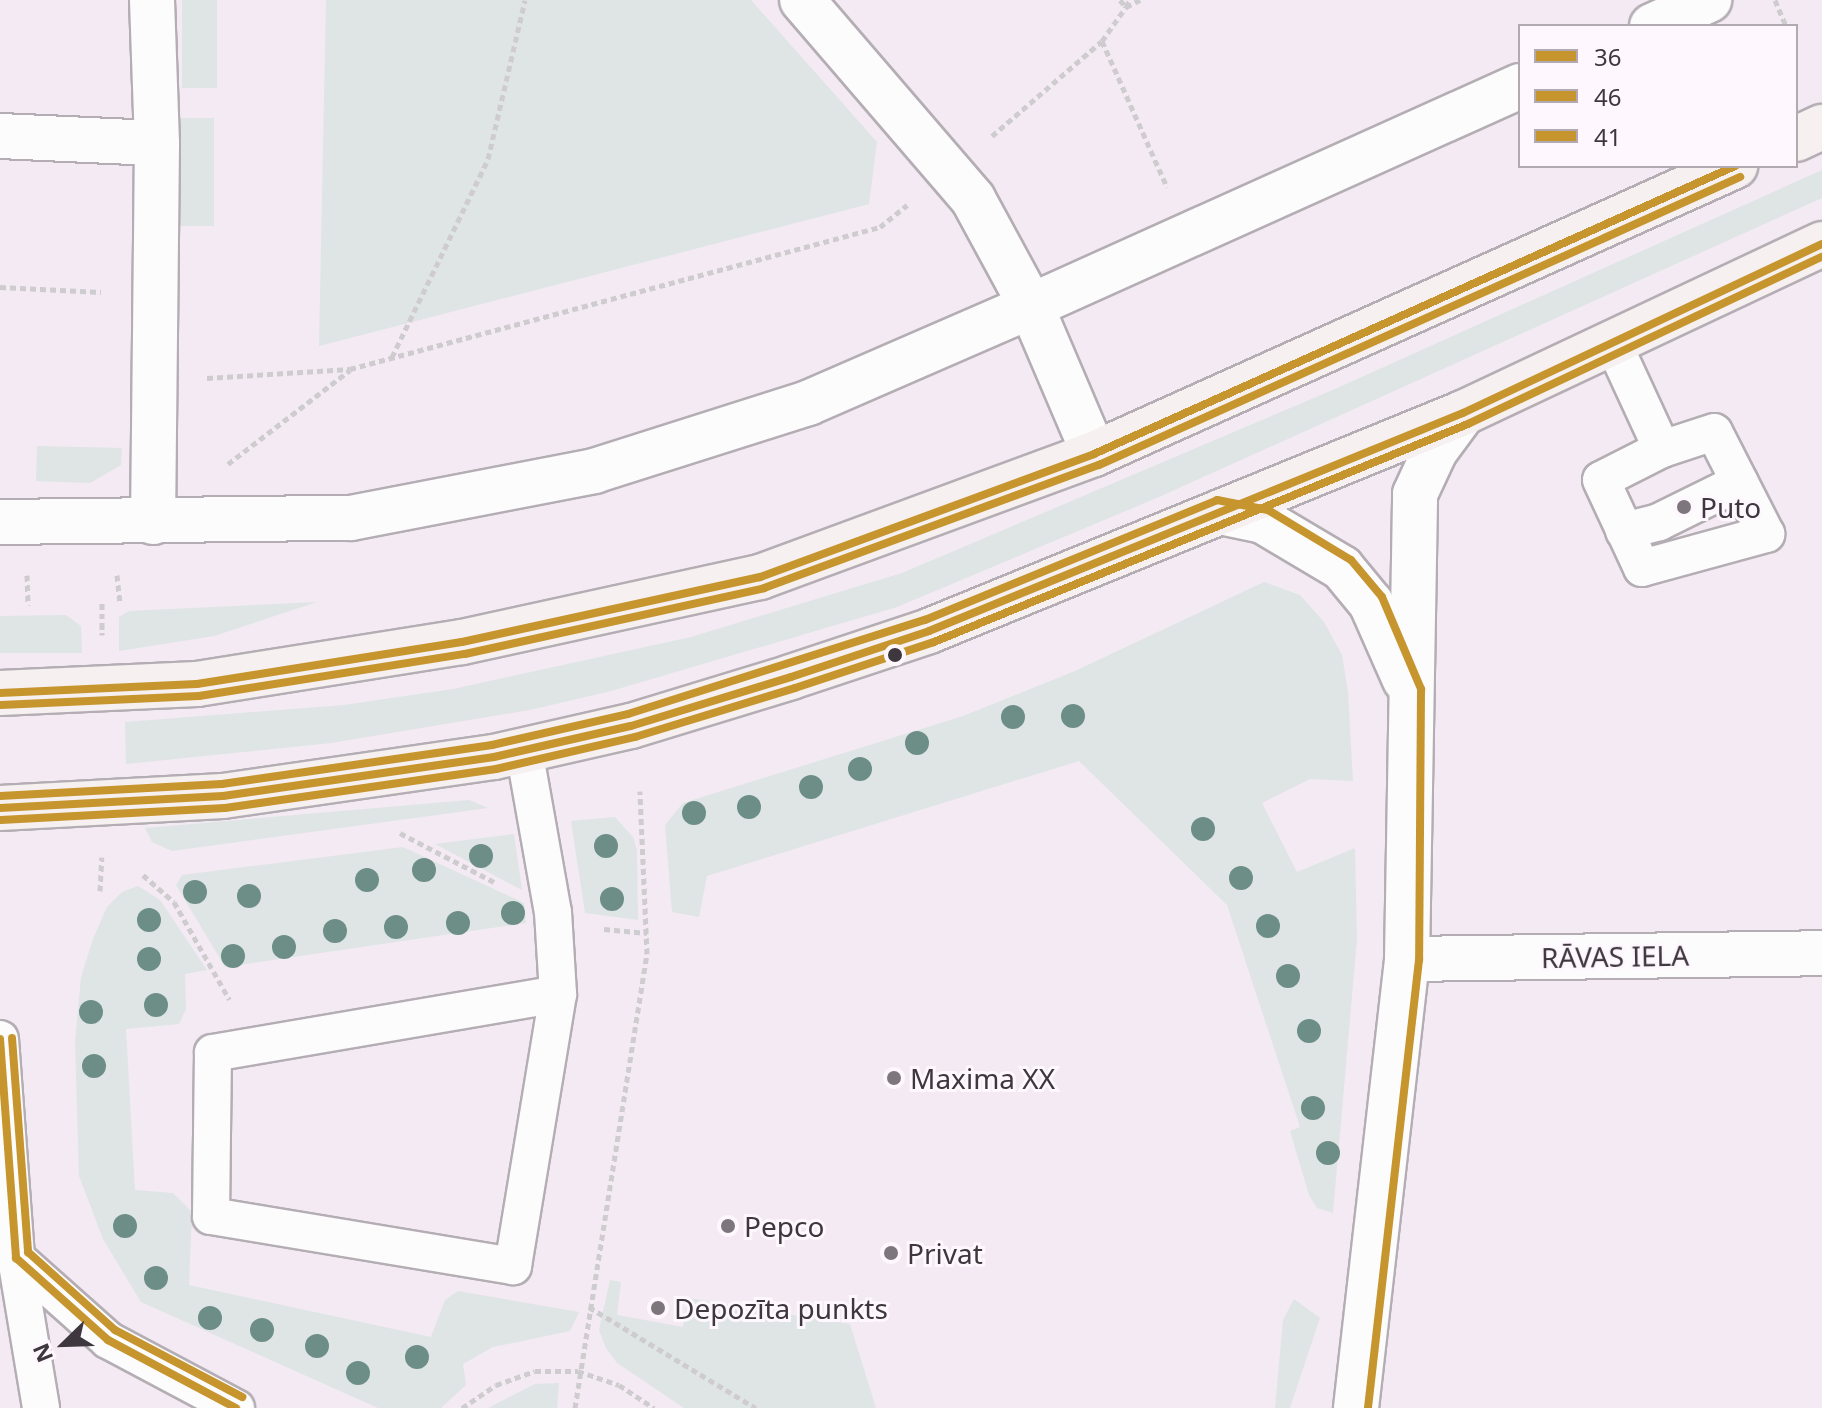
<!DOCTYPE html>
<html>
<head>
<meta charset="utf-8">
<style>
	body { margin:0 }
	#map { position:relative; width:1822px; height:1408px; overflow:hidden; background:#f3eaf3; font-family:"Noto Sans",sans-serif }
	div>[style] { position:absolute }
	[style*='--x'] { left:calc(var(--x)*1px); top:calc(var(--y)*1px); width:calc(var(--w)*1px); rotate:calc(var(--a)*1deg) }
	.green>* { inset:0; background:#dee5e4; transform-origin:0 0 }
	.path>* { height:5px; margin-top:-2.5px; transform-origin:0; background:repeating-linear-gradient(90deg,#cfcccf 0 6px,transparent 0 10px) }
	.roads { filter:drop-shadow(2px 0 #b4aeb4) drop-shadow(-2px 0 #b4aeb4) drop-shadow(0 2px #b4aeb4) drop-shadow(0 -2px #b4aeb4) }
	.service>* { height:36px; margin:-18px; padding:0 18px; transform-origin:18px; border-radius:18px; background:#fdfcfd }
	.minor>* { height:44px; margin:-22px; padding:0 22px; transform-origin:22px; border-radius:22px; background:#fdfcfd }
	.secondary>* { height:44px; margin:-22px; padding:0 22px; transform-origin:22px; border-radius:22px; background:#f6f0f0 }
	.bus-1>* { height:8px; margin:-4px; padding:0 4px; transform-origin:4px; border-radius:4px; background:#c6952d }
	.bus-2>* { height:8px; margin:-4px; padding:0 4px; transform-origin:4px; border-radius:4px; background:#c6952d }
	.bus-3>* { height:8px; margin:-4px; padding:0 4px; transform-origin:4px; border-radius:4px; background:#c6952d }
	.trees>* { width:24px; height:24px; margin:-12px; border-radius:50%; background:#6d8e86 }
	.dots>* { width:22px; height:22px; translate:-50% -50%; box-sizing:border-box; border:4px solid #fef7fe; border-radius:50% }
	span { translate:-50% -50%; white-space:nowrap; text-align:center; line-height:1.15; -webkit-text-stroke:6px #fef7fe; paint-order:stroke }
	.poi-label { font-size:28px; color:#3e383e }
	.left { translate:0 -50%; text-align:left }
	.street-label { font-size:28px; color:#3e383e }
	.legend { position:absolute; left:1518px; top:24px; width:280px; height:144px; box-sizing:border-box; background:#fef7fe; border:2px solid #b1abb1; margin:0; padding:10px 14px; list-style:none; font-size:24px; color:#3e383e }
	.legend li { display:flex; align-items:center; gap:16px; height:40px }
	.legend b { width:40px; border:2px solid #b1abb1 }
	.north { position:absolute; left:24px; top:1304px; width:80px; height:80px; -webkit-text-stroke:6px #fef7fe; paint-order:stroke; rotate:247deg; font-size:22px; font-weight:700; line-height:32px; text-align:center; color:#3e383e }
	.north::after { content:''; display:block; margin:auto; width:28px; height:36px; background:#3e383e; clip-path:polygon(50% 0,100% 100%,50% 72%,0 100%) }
</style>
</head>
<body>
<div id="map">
	<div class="green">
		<div style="left:182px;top:0;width:35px;height:88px"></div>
		<div style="clip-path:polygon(326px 0,751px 0,877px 142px,869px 204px,319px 346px)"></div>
		<div style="left:179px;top:118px;width:35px;height:108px"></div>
		<div style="clip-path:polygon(1822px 170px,1822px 198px,1159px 497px,897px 607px,611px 691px,530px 710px,331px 743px,126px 764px,125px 722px,344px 705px,453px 689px,691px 637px,902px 573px,1335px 389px)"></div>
		<div style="clip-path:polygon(37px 446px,122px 448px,121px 465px,90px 483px,36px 481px)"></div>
		<div style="clip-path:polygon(1264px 582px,1300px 595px,1324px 622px,1342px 655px,1348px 692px,1353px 781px,1310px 779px,1262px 803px,1297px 872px,1355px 848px,1357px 939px,1333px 1213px,1317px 1208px,1309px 1195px,1290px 1131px,1300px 1127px,1227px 905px,1079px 761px,707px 876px,699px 917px,672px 912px,665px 825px,683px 803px,963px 716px,1075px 671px)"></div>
		<div style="clip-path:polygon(317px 602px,214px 636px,119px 651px,119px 617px,129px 611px)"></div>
		<div style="clip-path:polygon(66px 615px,81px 626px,82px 653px,0 653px,0 616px)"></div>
		<div style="clip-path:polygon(469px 800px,488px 808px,172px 851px,152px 842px,145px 828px)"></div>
		<div style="clip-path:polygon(615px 817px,633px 837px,637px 850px,638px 920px,585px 913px,571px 821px)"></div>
		<div style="clip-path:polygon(514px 834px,522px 890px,435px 844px)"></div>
		<div style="clip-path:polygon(403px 847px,524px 903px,526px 923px,225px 967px,176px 885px,182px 875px)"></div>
		<div style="clip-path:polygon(138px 886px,160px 900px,207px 970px,185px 974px,186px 1009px,179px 1024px,126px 1029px,135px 1190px,173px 1193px,192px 1212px,189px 1285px,431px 1337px,445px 1300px,458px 1291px,579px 1312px,570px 1331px,493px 1347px,463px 1364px,466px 1385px,441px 1408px,378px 1408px,141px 1302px,103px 1239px,79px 1176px,75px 1042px,81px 977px,93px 939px,107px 907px,122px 892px)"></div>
		<div style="clip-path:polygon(610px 1280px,621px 1282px,617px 1315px,683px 1327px,688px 1298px,850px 1324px,876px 1408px,684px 1408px,617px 1363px,606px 1348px,599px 1330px)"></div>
		<div style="clip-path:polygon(1294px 1299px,1320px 1318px,1290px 1408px,1275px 1408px,1283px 1320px)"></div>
		<div style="clip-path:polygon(559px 1383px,557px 1408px,488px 1408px,535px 1384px)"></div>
	</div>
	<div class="path">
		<div style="--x:1120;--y:0;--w:9;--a:49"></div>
		<div style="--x:1126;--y:7;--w:8;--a:-60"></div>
		<div style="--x:1775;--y:0;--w:28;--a:67"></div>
		<div style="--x:1102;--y:41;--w:160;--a:66"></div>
		<div style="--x:992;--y:136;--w:145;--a:-40.8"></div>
		<div style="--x:1102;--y:41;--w:42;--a:-54.8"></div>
		<div style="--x:1126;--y:7;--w:16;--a:-27"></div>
		<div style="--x:0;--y:287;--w:101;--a:2.8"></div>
		<div style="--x:392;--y:357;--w:220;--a:-64.1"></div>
		<div style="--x:488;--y:159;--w:163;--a:-76.9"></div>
		<div style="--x:207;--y:378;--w:143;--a:-3.6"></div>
		<div style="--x:350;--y:369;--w:549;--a:-15"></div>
		<div style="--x:880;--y:227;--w:35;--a:-39"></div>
		<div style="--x:228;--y:464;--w:154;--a:-37.6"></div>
		<div style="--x:27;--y:575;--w:30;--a:88"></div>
		<div style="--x:117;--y:575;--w:28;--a:84"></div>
		<div style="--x:102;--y:603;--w:32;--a:90"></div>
		<div style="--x:400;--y:833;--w:106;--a:27.5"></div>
		<div style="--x:143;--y:875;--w:41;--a:41.1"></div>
		<div style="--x:174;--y:902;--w:112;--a:60.4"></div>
		<div style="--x:100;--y:891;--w:34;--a:-87"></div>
		<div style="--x:604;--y:929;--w:43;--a:5.3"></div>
		<div style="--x:589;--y:1307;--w:195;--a:31.2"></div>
		<div style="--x:462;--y:1408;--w:41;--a:-34.1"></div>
		<div style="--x:496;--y:1385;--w:41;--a:-19.7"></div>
		<div style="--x:535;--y:1371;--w:43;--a:0"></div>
		<div style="--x:578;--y:1371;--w:43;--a:18.9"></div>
		<div style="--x:619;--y:1385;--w:42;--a:33.3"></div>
		<div style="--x:575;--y:1408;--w:460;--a:-81"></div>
		<div style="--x:647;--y:954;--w:163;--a:-92.5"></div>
	</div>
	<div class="roads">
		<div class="service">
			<div style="--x:1613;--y:343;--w:117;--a:65.2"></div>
			<div style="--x:1662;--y:449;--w:68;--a:153.1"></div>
			<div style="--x:1601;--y:480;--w:97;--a:65"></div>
			<div style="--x:1642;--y:568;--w:129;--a:-15.3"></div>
			<div style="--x:1766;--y:534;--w:114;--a:-117"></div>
			<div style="--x:1714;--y:432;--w:55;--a:161.9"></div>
			<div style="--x:1624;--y:531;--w:36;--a:-14"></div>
			<div style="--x:1659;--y:522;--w:90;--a:-26.3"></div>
			<div style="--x:524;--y:750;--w:165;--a:79.9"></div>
			<div style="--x:553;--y:912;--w:82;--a:86.5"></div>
			<div style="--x:558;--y:994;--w:276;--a:99.4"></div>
			<div style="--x:513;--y:1266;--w:306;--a:-170.6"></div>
			<div style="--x:211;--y:1216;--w:163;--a:-89.3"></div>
			<div style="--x:213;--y:1053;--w:350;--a:-9.7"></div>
			<div style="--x:0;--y:1039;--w:220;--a:85.8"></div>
			<div style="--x:16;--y:1258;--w:152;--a:80.5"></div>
			<div style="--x:16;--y:1258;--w:123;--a:41.7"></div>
			<div style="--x:108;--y:1340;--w:145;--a:28"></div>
		</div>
		<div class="minor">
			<div style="--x:152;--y:0;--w:143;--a:88"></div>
			<div style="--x:157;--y:143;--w:379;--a:90.6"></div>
			<div style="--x:802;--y:0;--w:262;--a:49.3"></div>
			<div style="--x:973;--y:199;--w:122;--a:61.5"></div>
			<div style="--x:1031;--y:306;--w:536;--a:-24.22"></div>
			<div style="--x:1652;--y:26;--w:63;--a:-24.5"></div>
			<div style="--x:0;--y:136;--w:157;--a:2.6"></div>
			<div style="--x:1220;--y:512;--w:44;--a:11.8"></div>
			<div style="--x:1263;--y:521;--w:92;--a:30.7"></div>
			<div style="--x:1342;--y:568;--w:45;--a:50.4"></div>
			<div style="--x:1371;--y:603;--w:84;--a:66.2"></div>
			<div style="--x:0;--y:522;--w:351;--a:-0.7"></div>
			<div style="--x:351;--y:518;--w:248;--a:-10.9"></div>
			<div style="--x:594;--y:471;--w:225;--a:-17.6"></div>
			<div style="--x:808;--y:403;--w:243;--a:-23.5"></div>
			<div style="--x:1031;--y:306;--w:161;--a:66.9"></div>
			<div style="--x:1407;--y:959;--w:415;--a:-0.8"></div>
			<div style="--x:1356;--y:1408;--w:452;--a:-83.5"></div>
			<div style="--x:1407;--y:959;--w:465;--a:-89"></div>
			<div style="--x:1415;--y:494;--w:47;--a:-65.1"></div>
			<div style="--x:1435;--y:451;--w:47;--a:-53.6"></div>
		</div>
		<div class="secondary">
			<div style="--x:1796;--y:139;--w:29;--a:-25"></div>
			<div style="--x:0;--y:693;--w:197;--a:-2.6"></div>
			<div style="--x:197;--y:684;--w:268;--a:-9"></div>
			<div style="--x:462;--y:642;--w:305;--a:-12.3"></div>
			<div style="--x:760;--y:577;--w:356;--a:-20.2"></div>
			<div style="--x:1094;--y:454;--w:703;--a:-24.19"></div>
			<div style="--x:0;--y:808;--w:223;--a:-3.1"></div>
			<div style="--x:223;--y:796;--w:274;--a:-8.2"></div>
			<div style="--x:494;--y:757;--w:140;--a:-12.8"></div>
			<div style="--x:631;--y:726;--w:167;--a:-17"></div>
			<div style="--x:791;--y:677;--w:145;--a:-18.4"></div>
			<div style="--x:929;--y:631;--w:577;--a:-22.21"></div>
			<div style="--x:1463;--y:413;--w:397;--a:-25.2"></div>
		</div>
	</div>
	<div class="bus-1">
		<div style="--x:0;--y:693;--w:197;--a:-2.6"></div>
		<div style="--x:197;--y:684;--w:268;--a:-9"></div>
		<div style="--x:462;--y:642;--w:305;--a:-12.3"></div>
		<div style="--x:760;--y:577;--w:356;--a:-20.2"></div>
		<div style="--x:1094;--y:454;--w:703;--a:-24.19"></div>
		<div style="--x:0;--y:808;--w:223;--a:-3.1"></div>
		<div style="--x:223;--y:796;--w:274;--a:-8.2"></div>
		<div style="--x:494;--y:757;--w:140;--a:-12.8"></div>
		<div style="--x:631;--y:726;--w:167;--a:-17"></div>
		<div style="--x:791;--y:677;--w:145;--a:-18.4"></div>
		<div style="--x:929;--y:631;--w:577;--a:-22.21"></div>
		<div style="--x:1463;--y:413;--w:397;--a:-25.2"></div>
		<div style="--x:0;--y:1039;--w:220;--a:85.8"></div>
		<div style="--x:16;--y:1258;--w:123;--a:41.7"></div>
		<div style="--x:108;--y:1340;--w:145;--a:28"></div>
	</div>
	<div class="bus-2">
		<div style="--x:1;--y:705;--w:198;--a:-2.6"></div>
		<div style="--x:199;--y:696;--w:269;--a:-9"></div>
		<div style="--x:465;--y:654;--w:306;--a:-12.4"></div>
		<div style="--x:764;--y:588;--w:357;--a:-20.2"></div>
		<div style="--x:1099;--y:465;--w:703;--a:-24.19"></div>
		<div style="--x:1;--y:820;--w:224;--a:-3.1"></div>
		<div style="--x:225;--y:808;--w:274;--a:-8.2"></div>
		<div style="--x:496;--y:769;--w:143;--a:-13"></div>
		<div style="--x:635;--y:737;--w:167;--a:-17"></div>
		<div style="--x:795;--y:688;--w:146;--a:-18.3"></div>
		<div style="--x:934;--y:642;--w:577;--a:-22.21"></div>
		<div style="--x:1468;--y:424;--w:391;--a:-25.3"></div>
	</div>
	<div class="bus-3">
		<div style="--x:0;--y:796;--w:222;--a:-3.1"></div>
		<div style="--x:222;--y:784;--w:273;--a:-8.2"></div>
		<div style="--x:492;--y:745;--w:139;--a:-12.8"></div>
		<div style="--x:628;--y:714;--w:312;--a:-17.6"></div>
		<div style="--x:925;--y:620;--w:316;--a:-22.3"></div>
		<div style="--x:1217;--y:500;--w:52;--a:11.1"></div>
		<div style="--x:1268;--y:510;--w:97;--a:31.1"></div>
		<div style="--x:1351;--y:560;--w:48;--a:50"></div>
		<div style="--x:1382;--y:597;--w:100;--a:67"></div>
		<div style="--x:1421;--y:689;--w:271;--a:90.4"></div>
		<div style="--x:1419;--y:960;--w:451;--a:96.5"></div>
		<div style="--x:12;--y:1038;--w:215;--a:85.7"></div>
		<div style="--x:28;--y:1252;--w:117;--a:41.9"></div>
		<div style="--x:115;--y:1330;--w:144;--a:27.8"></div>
	</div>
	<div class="trees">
		<div style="left:1073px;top:716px"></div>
		<div style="left:1013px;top:717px"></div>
		<div style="left:917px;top:743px"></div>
		<div style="left:860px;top:769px"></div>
		<div style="left:811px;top:787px"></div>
		<div style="left:749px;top:807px"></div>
		<div style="left:694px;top:813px"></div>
		<div style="left:1203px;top:829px"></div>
		<div style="left:606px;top:846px"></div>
		<div style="left:481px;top:856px"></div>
		<div style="left:424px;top:870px"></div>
		<div style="left:1241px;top:878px"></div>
		<div style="left:367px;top:880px"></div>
		<div style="left:195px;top:892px"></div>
		<div style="left:249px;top:896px"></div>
		<div style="left:612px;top:899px"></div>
		<div style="left:513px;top:913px"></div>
		<div style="left:149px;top:920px"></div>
		<div style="left:458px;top:923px"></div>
		<div style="left:1268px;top:926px"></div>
		<div style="left:396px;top:927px"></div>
		<div style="left:335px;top:931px"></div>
		<div style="left:284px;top:947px"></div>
		<div style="left:233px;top:956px"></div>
		<div style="left:149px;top:959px"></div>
		<div style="left:1288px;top:976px"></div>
		<div style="left:156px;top:1005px"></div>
		<div style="left:91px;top:1012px"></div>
		<div style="left:1309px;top:1031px"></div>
		<div style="left:94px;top:1066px"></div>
		<div style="left:1313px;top:1108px"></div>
		<div style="left:1328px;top:1153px"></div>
		<div style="left:125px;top:1226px"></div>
		<div style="left:156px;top:1278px"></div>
		<div style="left:210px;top:1318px"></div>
		<div style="left:262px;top:1330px"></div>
		<div style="left:317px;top:1346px"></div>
		<div style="left:417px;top:1357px"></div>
		<div style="left:358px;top:1373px"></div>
	</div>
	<div class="dots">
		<div style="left:1684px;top:507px;background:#7d767d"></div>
		<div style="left:895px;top:655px;background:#3e383e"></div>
		<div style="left:894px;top:1078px;background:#7d767d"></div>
		<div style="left:728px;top:1226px;background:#7d767d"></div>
		<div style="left:891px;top:1253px;background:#7d767d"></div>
		<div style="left:658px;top:1308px;background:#7d767d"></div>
	</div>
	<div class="poi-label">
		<span class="left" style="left:1700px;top:507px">Puto</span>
		<span class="left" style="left:910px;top:1078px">Maxima XX</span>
		<span class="left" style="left:744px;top:1226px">Pepco</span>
		<span class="left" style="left:907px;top:1253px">Privat</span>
		<span class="left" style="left:674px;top:1308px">Depozīta punkts</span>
	</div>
	<div class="street-label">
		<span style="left:1615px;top:956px;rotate:-1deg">RĀVAS IELA</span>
	</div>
	<ul class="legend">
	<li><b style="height:10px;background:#c6952d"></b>36</li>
	<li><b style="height:10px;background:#c6952d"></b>46</li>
	<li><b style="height:10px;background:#c6952d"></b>41</li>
	</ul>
	<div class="north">N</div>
</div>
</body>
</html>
